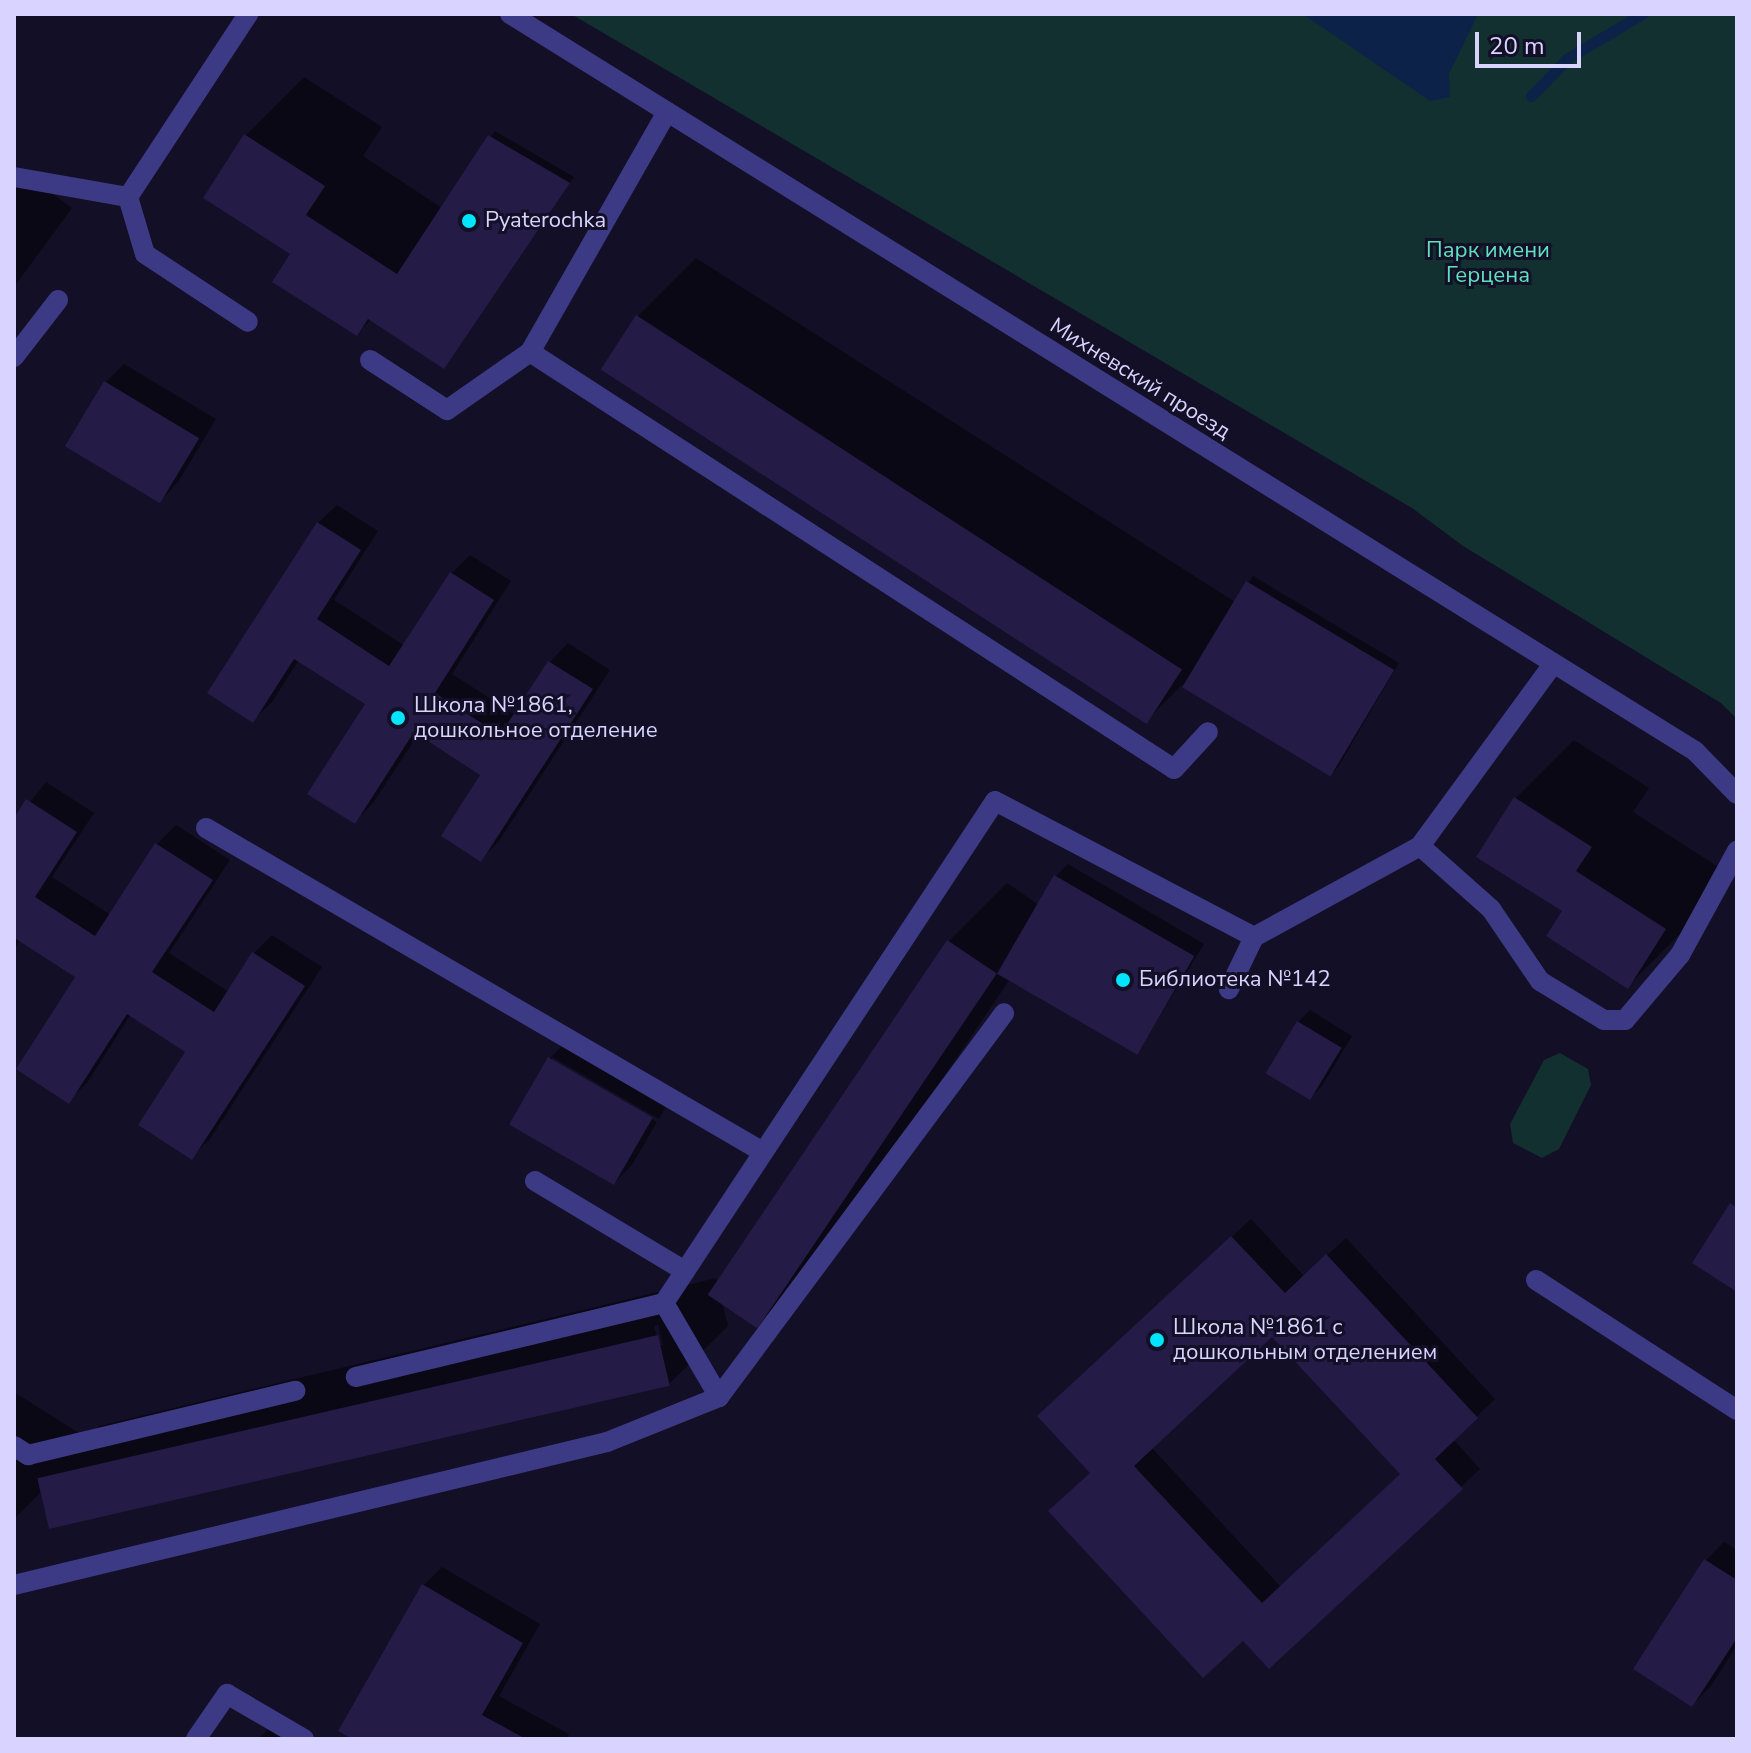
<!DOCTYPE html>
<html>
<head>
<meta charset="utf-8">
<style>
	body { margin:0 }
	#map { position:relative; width:1751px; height:1753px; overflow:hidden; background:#130f26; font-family:"Nunito Sans",sans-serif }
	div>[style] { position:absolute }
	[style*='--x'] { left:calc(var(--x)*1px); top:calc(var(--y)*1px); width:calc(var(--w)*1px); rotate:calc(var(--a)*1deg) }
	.green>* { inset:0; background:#12302f }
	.water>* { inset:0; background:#0c2248 }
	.shadow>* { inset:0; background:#0007 }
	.stream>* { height:11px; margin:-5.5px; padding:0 5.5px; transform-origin:5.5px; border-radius:5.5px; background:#0c2248 }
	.building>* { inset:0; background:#241b47; transform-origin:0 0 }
	.lane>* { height:20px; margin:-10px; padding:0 10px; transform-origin:10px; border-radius:10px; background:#3d3a85 }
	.street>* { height:20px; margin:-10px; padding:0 10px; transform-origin:10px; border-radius:10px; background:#3d3a85 }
	.dots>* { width:22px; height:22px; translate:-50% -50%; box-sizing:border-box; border:4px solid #130f26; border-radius:50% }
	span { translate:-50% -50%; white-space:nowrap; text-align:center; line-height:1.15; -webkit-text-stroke:6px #130f26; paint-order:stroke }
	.poi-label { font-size:22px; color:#d9d4ff }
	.left { translate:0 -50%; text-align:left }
	.park-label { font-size:22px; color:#5fe0c0 }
	.street-label { font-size:22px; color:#d9d4ff }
	.frame { position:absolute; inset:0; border:16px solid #d9d4ff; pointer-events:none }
	.scale { position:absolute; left:1475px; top:32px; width:106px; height:36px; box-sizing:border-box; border:4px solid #d9d4ff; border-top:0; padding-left:10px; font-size:24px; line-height:28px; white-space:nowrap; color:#d9d4ff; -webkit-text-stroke:6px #130f26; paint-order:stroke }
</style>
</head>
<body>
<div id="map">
	<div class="green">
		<div style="clip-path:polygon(571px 14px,1737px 14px,1737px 719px,1721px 703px,1463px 546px,1412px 508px)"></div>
		<div style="clip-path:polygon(1560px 1053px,1588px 1069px,1591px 1085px,1559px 1149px,1542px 1158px,1513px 1143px,1510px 1124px,1544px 1060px)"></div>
	</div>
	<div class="water">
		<div style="clip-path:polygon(1303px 14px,1478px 14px,1449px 74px,1450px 97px,1430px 101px)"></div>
	</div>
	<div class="shadow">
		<div style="clip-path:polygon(304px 77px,382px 127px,363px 156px,442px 208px,495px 131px,574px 177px,449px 361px,371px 319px,357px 334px,293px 254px,206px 198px,246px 135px)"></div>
		<div style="clip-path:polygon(28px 176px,72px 208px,14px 287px,14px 190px)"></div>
		<div style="clip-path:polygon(696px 258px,1235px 602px,1253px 576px,1399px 663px,1338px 767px,1333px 772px,1182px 685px,1149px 718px,604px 370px,638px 316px)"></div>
		<div style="clip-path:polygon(124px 364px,216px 419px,178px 482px,160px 501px,106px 382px)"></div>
		<div style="clip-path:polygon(337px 505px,378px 531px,334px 600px,405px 646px,452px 573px,470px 555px,511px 581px,452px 674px,516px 715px,550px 662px,568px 643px,610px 670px,499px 841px,481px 859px,483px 774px,419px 733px,373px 803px,355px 822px,368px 704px,299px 660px,272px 702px,253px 720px,318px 523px)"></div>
		<div style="clip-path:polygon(1574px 740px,1649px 788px,1633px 812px,1723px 870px,1686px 928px,1628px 986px,1564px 911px,1479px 856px,1516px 798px)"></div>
		<div style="clip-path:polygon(46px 782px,94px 813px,52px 877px,111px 915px,157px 844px,176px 825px,230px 860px,169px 953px,229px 992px,254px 953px,272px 935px,322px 967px,210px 1139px,191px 1157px,188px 1051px,131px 1014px,87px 1083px,68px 1101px,78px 977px,20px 940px,14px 950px,14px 822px)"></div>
		<div style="clip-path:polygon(evenodd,1068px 864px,1204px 944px,1146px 1039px,1134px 1051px,1010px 979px,815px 1267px,757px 1325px,722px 1302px,728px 1326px,669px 1384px,42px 1491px,14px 1519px,14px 1392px,82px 1435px,74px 1450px,99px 1426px,716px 1278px,717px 1282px,948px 942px,1007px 883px,1039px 905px,1056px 876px,1068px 864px,658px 1325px,663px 1345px,659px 1345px,654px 1326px,658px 1325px)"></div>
		<div style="clip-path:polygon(1310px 1010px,1352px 1036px,1322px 1086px,1310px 1098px,1298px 1022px)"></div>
		<div style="clip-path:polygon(568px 1040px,670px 1099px,659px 1119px,552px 1057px,552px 1062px,657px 1122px,632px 1165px,614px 1183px,550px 1058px)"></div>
		<div style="clip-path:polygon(evenodd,1251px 1219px,1304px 1276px,1346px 1238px,1495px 1399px,1453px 1439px,1480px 1469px,1270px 1666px,1092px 1472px,1058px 1398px,1251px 1219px,1272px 1334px,1403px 1474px,1281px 1587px,1151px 1447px,1272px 1334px)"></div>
		<div style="clip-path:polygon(1724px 1542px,1737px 1550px,1737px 1645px,1711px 1686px,1692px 1705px,1706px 1560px)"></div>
		<div style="clip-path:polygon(442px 1567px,540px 1624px,499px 1696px,569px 1734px,566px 1739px,356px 1739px,424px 1585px)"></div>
		<div style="clip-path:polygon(278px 1719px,308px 1739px,258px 1739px)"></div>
	</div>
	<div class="stream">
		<div style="--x:1531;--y:96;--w:53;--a:-45.8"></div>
		<div style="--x:1568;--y:58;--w:86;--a:-30.7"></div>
	</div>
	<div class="building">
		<div style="clip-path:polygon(244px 134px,325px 186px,306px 215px,397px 274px,488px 135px,570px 183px,444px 369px,368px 319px,357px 336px,272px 282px,290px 254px,203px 198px)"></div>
		<div style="left:636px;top:315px;width:651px;height:65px;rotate:33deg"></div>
		<div style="left:104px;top:381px;width:111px;height:76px;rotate:31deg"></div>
		<div style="clip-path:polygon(317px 522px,361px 550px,317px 619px,389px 666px,450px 572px,494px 600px,435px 693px,500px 735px,548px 661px,593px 689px,481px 862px,441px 836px,480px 775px,414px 732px,355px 824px,307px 794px,365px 704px,294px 659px,253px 723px,207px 693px)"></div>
		<div style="left:1246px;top:581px;width:173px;height:124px;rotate:31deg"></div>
		<div style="clip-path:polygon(1514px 797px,1592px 847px,1576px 871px,1666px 929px,1628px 989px,1546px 936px,1562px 911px,1476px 857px)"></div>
		<div style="clip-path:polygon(26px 799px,77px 832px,35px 897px,95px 936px,155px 843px,213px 880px,152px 972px,214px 1012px,252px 952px,305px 986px,192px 1160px,138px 1125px,185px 1052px,127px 1014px,69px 1104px,16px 1069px,75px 977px,16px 939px,14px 943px,14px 818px)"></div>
		<div style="left:1054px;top:875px;width:162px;height:114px;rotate:30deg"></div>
		<div style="left:947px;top:940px;width:60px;height:428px;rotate:34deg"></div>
		<div style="left:1297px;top:1021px;width:52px;height:61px;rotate:31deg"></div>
		<div style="left:548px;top:1057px;width:121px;height:78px;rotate:30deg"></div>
		<div style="clip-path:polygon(1730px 1203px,1737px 1208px,1737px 1292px,1692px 1263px)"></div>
		<div style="clip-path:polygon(evenodd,1231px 1236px,1285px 1293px,1326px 1254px,1478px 1418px,1435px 1459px,1463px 1489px,1269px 1669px,1243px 1641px,1203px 1678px,1048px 1511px,1090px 1473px,1037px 1416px,1231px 1236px,1272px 1337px,1400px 1474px,1262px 1603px,1134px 1466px,1272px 1337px)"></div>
		<div style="left:658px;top:1335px;width:52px;height:637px;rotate:77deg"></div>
		<div style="clip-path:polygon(1704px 1559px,1737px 1580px,1737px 1638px,1692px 1707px,1633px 1669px)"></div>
		<div style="clip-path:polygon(422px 1584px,523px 1643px,482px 1715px,526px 1739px,352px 1739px,338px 1731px)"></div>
	</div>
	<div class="lane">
		<div style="--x:667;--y:112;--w:276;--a:119.7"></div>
		<div style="--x:530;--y:352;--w:767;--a:32.92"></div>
		<div style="--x:1174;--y:769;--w:50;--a:-47.4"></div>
		<div style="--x:14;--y:177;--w:116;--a:10"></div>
		<div style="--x:128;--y:197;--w:219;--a:-56.7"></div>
		<div style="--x:128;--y:197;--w:59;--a:73.4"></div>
		<div style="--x:145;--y:254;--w:123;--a:33.4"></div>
		<div style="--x:14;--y:357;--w:72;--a:-52.3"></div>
		<div style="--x:370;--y:360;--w:92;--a:33"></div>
		<div style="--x:447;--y:410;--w:101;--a:-34.9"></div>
		<div style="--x:206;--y:828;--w:644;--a:30.19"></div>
		<div style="--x:1420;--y:846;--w:95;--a:41.6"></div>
		<div style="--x:1491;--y:909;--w:87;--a:55.8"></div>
		<div style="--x:1540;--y:981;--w:75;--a:31.4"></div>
		<div style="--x:1604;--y:1020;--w:21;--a:0"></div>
		<div style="--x:1625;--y:1020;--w:85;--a:-49.8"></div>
		<div style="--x:1680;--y:955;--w:119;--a:-61.3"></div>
		<div style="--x:1254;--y:937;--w:189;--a:-28.7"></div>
		<div style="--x:1420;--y:846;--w:225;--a:-53.8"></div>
		<div style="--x:535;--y:1181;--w:175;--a:31"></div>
		<div style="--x:1536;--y:1280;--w:239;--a:32.9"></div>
		<div style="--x:664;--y:1303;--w:601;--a:-56.6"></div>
		<div style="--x:995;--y:801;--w:293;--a:27.7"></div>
		<div style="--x:1254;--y:937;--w:58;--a:115.7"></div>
		<div style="--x:719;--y:1397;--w:478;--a:-53.4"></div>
		<div style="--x:14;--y:1446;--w:17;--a:33"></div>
		<div style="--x:28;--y:1455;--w:275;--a:-13.5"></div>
		<div style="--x:14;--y:1585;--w:610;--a:-13.56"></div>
		<div style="--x:607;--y:1442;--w:121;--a:-21.9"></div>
		<div style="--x:719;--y:1397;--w:109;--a:-120.3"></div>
		<div style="--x:664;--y:1303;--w:317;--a:166.5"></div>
		<div style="--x:196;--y:1739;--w:55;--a:-55.4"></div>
		<div style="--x:227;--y:1694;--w:89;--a:30.3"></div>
	</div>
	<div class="street">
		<div style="--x:510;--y:14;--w:1395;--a:31.88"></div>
		<div style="--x:1695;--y:751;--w:60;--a:45.7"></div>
	</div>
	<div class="dots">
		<div style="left:469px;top:221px;background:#00e5ff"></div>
		<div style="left:398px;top:718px;background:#00e5ff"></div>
		<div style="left:1123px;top:980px;background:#00e5ff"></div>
		<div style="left:1157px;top:1340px;background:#00e5ff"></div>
	</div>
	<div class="poi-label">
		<span class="left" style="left:485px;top:221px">Pyaterochka</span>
		<span class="left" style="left:414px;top:718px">Школа №1861,<br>дошкольное отделение</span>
		<span class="left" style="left:1139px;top:980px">Библиотека №142</span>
		<span class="left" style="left:1173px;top:1340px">Школа №1861 с<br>дошкольным отделением</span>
	</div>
	<div class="park-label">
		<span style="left:1488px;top:263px">Парк имени<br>Герцена</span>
	</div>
	<div class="street-label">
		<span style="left:1140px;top:379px;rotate:32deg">Михневский проезд</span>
	</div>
	<div class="frame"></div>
	<div class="scale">20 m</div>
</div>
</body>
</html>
